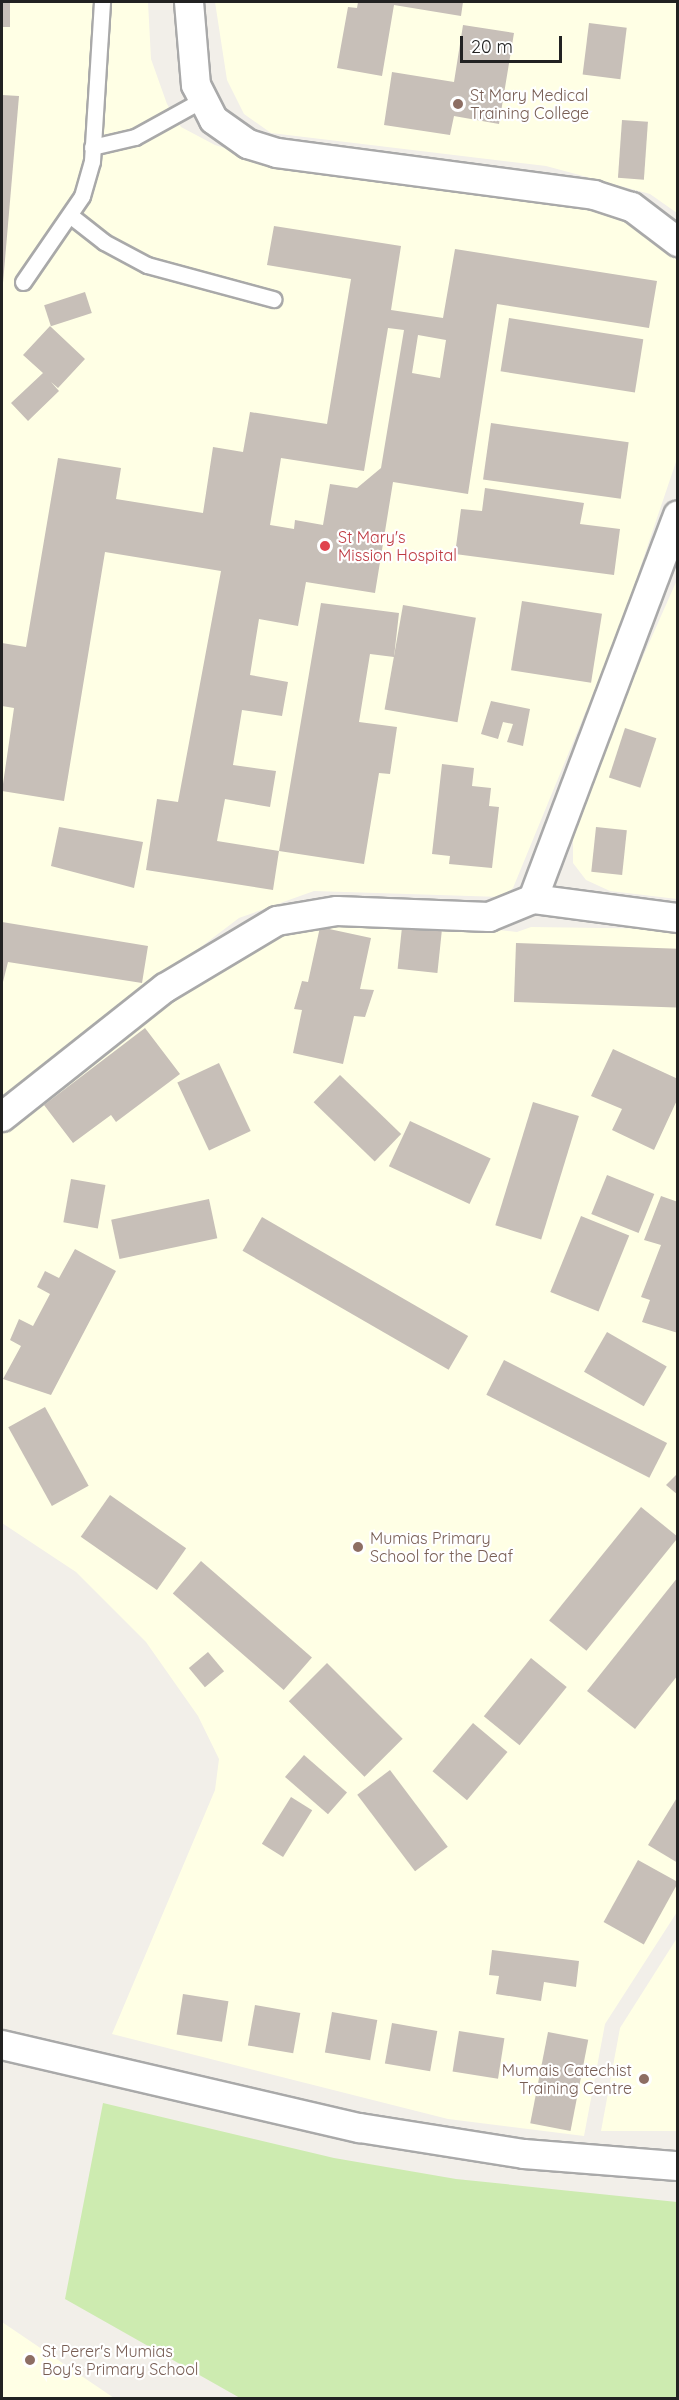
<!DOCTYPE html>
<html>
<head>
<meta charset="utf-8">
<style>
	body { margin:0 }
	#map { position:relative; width:679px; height:2400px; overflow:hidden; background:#f2efe9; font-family:Quicksand,sans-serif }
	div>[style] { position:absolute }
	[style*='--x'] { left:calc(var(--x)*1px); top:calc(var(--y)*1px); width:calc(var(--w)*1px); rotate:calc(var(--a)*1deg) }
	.education>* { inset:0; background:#ffffe5 }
	.grass>* { inset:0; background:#cdebb0 }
	.building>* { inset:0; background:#c7bfb8; transform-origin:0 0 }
	.roads { filter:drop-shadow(2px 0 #a9a9a9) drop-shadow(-2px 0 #a9a9a9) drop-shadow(0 2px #a9a9a9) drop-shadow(0 -2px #a9a9a9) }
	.lane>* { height:15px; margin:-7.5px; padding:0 7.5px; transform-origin:7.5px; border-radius:7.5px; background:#fff }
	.street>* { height:28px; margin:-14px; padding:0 14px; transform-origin:14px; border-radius:14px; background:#fff }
	.dots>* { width:16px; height:16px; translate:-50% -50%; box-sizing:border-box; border:3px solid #fff; border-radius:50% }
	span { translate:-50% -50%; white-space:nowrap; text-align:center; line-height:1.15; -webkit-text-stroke:4.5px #fff; paint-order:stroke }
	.education-label { font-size:16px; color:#785e54 }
	.left { translate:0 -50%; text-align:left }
	.right { translate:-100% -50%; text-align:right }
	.health-label { font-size:16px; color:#be3a42 }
	.frame { position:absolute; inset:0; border:3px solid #222; pointer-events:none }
	.scale { position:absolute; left:460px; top:36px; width:102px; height:27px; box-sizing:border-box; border:3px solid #222; border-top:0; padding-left:8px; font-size:18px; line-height:21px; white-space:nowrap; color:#222; -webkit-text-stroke:4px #fff; paint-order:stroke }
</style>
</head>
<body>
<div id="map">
	<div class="education">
		<div style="clip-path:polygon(2px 2px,148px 2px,151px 59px,167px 104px,181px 127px,215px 145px,254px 157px,626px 215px,677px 258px,677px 459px,618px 633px,513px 888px,501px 897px,314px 891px,239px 918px,2px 1098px)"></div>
		<div style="clip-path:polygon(215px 2px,677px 2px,677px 213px,650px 194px,546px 166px,271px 133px,244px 114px,227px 80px)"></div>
		<div style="clip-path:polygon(677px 580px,677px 899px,610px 891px,586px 880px,573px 863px,573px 833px,594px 767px)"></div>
		<div style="clip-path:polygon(301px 923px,439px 923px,517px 932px,531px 927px,677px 929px,677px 1912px,605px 2024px,584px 2136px,448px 2119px,112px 2034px,215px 1790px,219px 1759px,198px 1716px,146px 1642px,76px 1572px,2px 1523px,2px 1134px,148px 1011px)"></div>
		<div style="clip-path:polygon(677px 1938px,677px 2131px,601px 2131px,620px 2028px)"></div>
		<div style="clip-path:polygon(2px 2322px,114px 2398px,2px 2398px)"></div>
	</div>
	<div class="grass">
		<div style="clip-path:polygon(103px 2103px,334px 2158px,456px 2179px,677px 2202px,677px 2398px,240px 2398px,65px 2299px)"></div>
	</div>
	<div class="building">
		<div style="left:2px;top:2px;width:8px;height:25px"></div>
		<div style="clip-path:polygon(358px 2px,463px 2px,461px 16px,394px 5px,382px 76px,337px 68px,348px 7px,357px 8px)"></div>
		<div style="left:589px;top:23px;width:38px;height:52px;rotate:7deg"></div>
		<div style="clip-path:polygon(463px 25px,514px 33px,499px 124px,454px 116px,450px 135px,384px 125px,392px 72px,454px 82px)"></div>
		<div style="clip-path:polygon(2px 95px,19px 96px,3px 283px,2px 283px)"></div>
		<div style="left:622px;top:120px;width:26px;height:58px;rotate:4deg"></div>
		<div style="clip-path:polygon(evenodd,274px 226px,401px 246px,391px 310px,443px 318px,455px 249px,657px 281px,649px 328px,497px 304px,468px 494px,393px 482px,375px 593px,306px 582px,298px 626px,259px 619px,250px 675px,288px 682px,282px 716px,242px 710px,233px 765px,276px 771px,270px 807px,225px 799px,217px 841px,279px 851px,273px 890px,146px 870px,157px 799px,178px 802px,221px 571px,105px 552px,64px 801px,2px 791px,14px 708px,2px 706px,2px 643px,26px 647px,58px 458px,121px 468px,116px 499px,203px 513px,213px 447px,243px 452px,250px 412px,327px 424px,351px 279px,267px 265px,274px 226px,388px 328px,404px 330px,381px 468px,357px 488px,330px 484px,323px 525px,295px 520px,294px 529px,270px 525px,281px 458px,364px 471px,388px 328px,274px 226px,418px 335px,446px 340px,440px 378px,412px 373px,418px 335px)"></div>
		<div style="left:85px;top:292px;width:22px;height:43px;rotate:72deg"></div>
		<div style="left:509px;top:318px;width:136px;height:54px;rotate:9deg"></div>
		<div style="clip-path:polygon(50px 326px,85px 359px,58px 388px,51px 382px,59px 391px,28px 421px,11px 403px,43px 373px,23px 355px)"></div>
		<div style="left:491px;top:423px;width:139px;height:57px;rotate:8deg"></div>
		<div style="clip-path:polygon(485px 488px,584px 503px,580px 524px,620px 529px,614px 575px,455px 554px,461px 509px,482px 511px)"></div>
		<div style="left:522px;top:601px;width:81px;height:70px;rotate:9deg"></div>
		<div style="clip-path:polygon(321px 603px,399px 613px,394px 657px,370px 654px,359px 722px,397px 727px,390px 774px,379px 773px,364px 864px,279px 851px)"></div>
		<div style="left:403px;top:605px;width:74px;height:106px;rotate:10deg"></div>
		<div style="clip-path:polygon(491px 701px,530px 709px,523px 746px,507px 742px,513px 724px,503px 722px,498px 739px,481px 734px)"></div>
		<div style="left:625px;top:728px;width:33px;height:52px;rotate:18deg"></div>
		<div style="clip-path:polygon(442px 764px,474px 768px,472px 786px,491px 788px,489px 806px,499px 807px,492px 868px,449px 864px,450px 856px,432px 854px)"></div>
		<div style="clip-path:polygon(59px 827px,143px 842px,134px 888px,51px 866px)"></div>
		<div style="left:596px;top:827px;width:31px;height:45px;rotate:6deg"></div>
		<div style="clip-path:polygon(2px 922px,148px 946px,142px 983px,8px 962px,2px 986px)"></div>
		<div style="clip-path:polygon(320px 927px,371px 938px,360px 989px,374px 990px,365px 1017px,354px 1016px,343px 1064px,293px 1053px,302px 1010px,294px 1009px,302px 981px,308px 982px)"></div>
		<div style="left:402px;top:927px;width:40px;height:42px;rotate:6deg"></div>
		<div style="left:516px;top:943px;width:162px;height:59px;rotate:2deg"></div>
		<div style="clip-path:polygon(145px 1028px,180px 1074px,116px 1122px,111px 1115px,73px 1143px,44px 1105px)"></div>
		<div style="clip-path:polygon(613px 1049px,678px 1079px,678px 1098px,654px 1150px,612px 1130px,622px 1109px,591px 1096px)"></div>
		<div style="left:219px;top:1063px;width:75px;height:46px;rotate:65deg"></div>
		<div style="left:340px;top:1075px;width:85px;height:38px;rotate:44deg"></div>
		<div style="left:533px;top:1102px;width:48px;height:129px;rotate:17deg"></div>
		<div style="left:410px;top:1121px;width:89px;height:50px;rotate:25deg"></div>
		<div style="left:607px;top:1175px;width:51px;height:42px;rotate:22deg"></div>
		<div style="left:71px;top:1179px;width:35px;height:44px;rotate:10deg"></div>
		<div style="clip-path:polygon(661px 1196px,678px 1202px,678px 1333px,642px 1322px,650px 1300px,641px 1297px,661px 1245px,644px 1240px)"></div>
		<div style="left:209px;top:1199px;width:40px;height:100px;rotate:78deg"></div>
		<div style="left:581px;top:1216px;width:52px;height:82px;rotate:22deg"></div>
		<div style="left:262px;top:1217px;width:238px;height:39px;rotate:30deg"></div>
		<div style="clip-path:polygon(75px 1249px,116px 1271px,51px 1395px,3px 1379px,21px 1346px,10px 1340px,19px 1319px,33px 1326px,50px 1294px,37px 1287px,45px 1271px,59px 1278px)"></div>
		<div style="left:607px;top:1332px;width:69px;height:46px;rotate:30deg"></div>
		<div style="left:504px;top:1360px;width:183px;height:39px;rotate:27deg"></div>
		<div style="left:45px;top:1407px;width:90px;height:42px;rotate:61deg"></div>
		<div style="clip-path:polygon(678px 1473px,678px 1495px,666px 1485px)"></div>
		<div style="left:110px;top:1495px;width:93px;height:51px;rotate:35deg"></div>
		<div style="left:641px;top:1507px;width:48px;height:146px;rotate:39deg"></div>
		<div style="left:201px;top:1561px;width:147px;height:43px;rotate:41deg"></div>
		<div style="clip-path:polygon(678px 1577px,678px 1675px,635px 1729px,587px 1691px)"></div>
		<div style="left:208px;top:1652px;width:25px;height:25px;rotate:50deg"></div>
		<div style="left:531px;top:1658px;width:46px;height:75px;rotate:39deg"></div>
		<div style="left:327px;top:1663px;width:107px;height:54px;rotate:45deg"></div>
		<div style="left:473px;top:1723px;width:45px;height:63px;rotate:40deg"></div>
		<div style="left:304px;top:1755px;width:57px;height:29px;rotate:41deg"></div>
		<div style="left:390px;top:1770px;width:96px;height:41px;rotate:53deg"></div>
		<div style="clip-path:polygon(678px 1796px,678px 1863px,648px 1845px)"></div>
		<div style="left:291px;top:1797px;width:25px;height:55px;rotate:32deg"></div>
		<div style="left:638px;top:1860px;width:46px;height:71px;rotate:29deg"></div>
		<div style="clip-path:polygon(492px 1950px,579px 1961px,576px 1987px,544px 1982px,541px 2001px,496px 1994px,499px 1976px,489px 1975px)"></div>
		<div style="left:183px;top:1994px;width:46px;height:41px;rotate:9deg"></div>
		<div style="left:255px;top:2005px;width:46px;height:41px;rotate:10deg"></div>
		<div style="left:332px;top:2012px;width:46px;height:41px;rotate:10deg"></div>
		<div style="left:392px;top:2023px;width:46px;height:41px;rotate:10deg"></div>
		<div style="left:459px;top:2031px;width:46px;height:41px;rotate:9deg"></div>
		<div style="left:548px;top:2032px;width:41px;height:93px;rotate:11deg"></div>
	</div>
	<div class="roads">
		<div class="lane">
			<div style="--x:92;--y:147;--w:44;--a:-13.1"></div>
			<div style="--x:135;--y:137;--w:77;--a:-28.9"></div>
			<div style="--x:71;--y:216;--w:42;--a:38.2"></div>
			<div style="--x:104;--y:242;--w:49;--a:28.1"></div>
			<div style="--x:147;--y:265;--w:131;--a:15.1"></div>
			<div style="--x:23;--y:282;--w:104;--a:-55.5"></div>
			<div style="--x:82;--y:196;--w:36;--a:-74"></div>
			<div style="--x:92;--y:161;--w:159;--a:-86.4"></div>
		</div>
		<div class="street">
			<div style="--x:189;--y:2;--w:83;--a:85.2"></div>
			<div style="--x:196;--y:85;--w:39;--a:63"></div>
			<div style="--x:214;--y:120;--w:42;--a:35.2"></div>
			<div style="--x:248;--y:144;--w:30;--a:17"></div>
			<div style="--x:277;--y:153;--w:320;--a:7.5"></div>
			<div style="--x:594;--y:195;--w:40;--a:18"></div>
			<div style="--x:632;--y:207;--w:58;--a:37.3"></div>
			<div style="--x:533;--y:899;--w:146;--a:7.5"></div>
			<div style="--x:2;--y:1117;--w:208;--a:-38.4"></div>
			<div style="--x:165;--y:988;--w:131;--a:-30.9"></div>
			<div style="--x:277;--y:921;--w:61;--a:-9.5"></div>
			<div style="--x:337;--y:911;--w:152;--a:2.3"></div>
			<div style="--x:489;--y:917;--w:48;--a:-22.2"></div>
			<div style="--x:533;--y:899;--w:410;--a:-69.3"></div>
			<div style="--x:2;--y:2045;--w:367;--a:13.1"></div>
			<div style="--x:360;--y:2128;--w:166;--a:9"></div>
			<div style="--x:524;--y:2154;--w:154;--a:4.5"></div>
		</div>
	</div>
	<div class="dots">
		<div style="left:458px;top:104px;background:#8d6e63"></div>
		<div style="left:325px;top:546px;background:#e0444e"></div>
		<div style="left:358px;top:1547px;background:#8d6e63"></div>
		<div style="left:644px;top:2079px;background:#8d6e63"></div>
		<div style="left:30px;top:2360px;background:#8d6e63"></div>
	</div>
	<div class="education-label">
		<span class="left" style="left:470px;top:104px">St Mary Medical<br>Training College</span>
		<span class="left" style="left:370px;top:1547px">Mumias Primary<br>School for the Deaf</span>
		<span class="right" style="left:632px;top:2079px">Mumais Catechist<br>Training Centre</span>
		<span class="left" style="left:42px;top:2360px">St Perer's Mumias<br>Boy's Primary School</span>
	</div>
	<div class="health-label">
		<span class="left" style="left:338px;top:546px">St Mary's<br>Mission Hospital</span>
	</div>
	<div class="frame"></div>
	<div class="scale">20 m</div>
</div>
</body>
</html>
